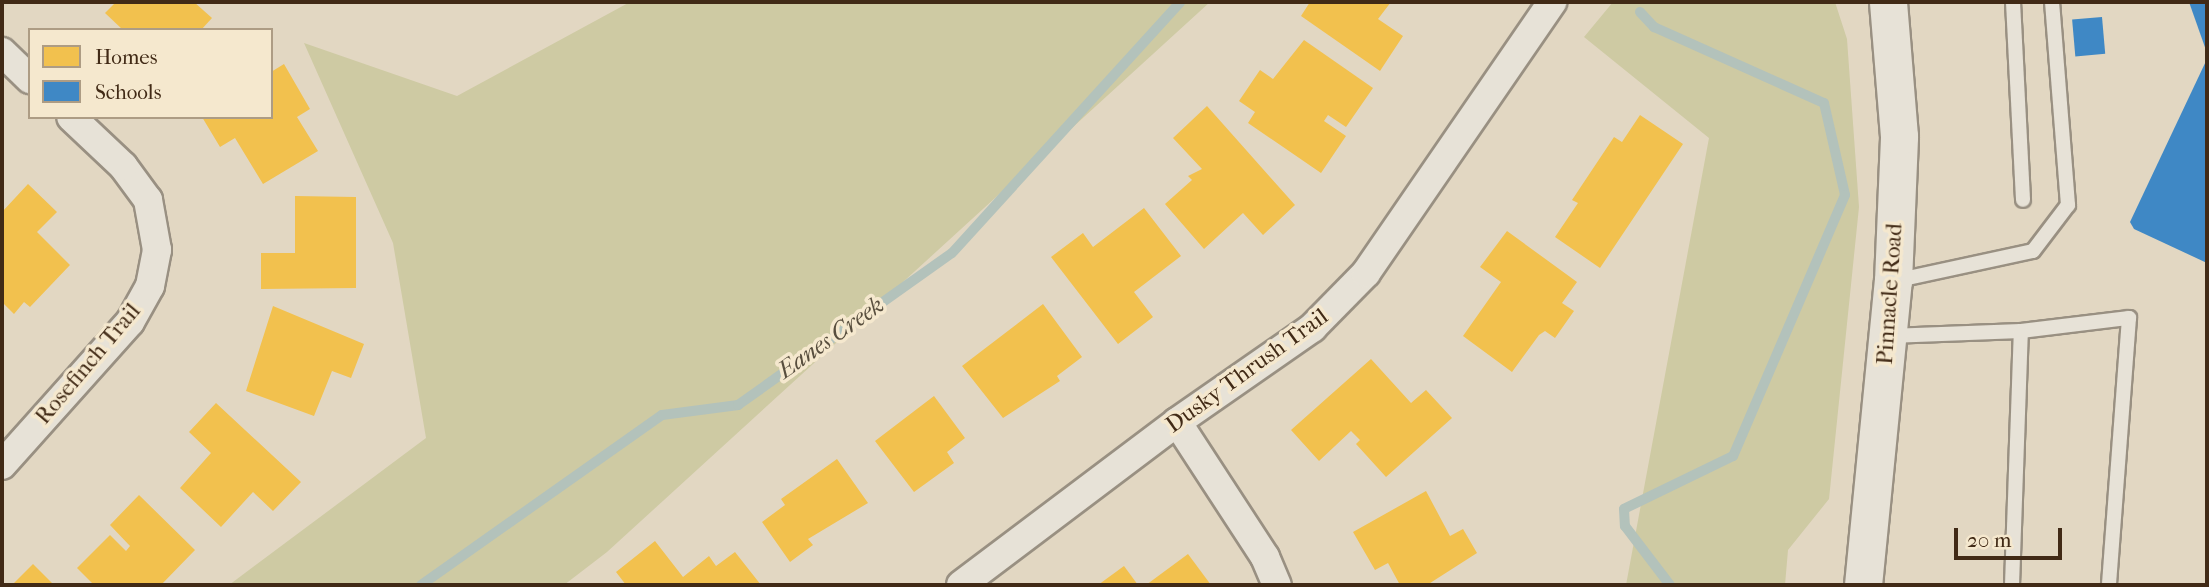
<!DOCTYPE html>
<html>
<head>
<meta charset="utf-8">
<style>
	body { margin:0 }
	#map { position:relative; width:2209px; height:587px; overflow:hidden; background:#e2d7c2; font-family:"IM FELL French Canon",serif }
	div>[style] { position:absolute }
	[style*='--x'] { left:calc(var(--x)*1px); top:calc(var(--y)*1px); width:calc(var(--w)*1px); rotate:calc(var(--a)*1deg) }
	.green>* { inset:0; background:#cecaa3 }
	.homes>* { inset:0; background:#f2c14e }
	.schools>* { inset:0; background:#3f88c5; transform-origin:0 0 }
	.stream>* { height:10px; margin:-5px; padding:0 5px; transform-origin:5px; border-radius:5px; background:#b3c2bb }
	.roads { filter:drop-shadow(2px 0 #999082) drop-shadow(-2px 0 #999082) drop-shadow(0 2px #999082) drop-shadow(0 -2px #999082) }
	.service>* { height:14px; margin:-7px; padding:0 7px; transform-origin:7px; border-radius:7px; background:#e7e2d7 }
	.minor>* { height:28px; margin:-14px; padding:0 14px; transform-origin:14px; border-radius:14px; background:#e7e2d7 }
	.tertiary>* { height:37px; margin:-18.5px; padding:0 18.5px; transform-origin:18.5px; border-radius:18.5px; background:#e7e2d7 }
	span { translate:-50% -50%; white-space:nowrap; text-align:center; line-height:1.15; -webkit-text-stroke:7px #f5e8ce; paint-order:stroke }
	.street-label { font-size:23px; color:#412a16 }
	.water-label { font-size:24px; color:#584e3e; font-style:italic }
	.frame { position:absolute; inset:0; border:4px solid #412a16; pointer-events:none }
	.legend { position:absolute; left:28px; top:28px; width:245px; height:91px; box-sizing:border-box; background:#f5e8ce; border:2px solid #ad9c84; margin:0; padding:9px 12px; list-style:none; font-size:21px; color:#412a16 }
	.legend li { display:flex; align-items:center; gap:14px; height:35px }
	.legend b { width:35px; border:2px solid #ad9c84 }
	.scale { position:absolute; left:1954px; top:528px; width:108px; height:32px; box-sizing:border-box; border:4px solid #412a16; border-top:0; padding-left:9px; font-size:21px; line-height:24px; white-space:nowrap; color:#412a16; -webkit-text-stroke:5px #f5e8ce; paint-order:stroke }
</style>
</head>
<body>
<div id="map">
	<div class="green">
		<div style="clip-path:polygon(630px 2px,1210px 2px,607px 552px,564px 585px,229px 585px,426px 438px,393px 243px,304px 43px,457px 96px)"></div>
		<div style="clip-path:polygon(1613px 2px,1835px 2px,1847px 39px,1859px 207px,1829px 499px,1788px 550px,1785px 585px,1626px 585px,1709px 138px,1584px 37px)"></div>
	</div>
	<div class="homes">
		<div style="clip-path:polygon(116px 2px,194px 2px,212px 18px,201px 30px,123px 30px,105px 13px)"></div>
		<div style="clip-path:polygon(1310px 2px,1391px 2px,1378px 19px,1403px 36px,1380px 71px,1301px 16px)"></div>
		<div style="clip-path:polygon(1304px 40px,1373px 88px,1346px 127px,1328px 115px,1324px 121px,1346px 136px,1321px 173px,1248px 123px,1255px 112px,1239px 101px,1260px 70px,1273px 79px)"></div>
		<div style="clip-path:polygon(284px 64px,310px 109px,297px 117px,318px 151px,263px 184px,235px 138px,220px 147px,202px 117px,271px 117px,271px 72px)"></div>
		<div style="clip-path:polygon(1207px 106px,1295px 205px,1263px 235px,1243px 213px,1204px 249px,1165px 204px,1192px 180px,1188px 176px,1202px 169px,1173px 138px)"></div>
		<div style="clip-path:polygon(1640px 115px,1683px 144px,1600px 268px,1555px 237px,1578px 203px,1572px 200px,1614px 137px,1622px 142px)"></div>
		<div style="clip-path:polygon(28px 184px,57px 212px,37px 232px,70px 265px,30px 307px,24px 302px,14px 314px,2px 302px,2px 212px)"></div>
		<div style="clip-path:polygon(295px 196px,356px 197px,356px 288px,261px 289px,261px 253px,295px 253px)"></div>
		<div style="clip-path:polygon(1144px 208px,1181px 256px,1134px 292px,1153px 317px,1118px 344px,1051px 257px,1083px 233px,1093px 247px)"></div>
		<div style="clip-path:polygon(1507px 231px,1577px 282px,1562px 303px,1574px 311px,1555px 338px,1545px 331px,1539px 335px,1512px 372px,1463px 336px,1501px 282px,1480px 267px)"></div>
		<div style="clip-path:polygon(1043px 304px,1082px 357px,1057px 376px,1060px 381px,1003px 418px,962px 366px)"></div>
		<div style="clip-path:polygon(273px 306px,364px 344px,351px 378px,332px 371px,314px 416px,246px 391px)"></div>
		<div style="clip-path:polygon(1371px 359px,1411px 403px,1426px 390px,1452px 418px,1386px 477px,1356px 444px,1360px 440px,1351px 431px,1319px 461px,1291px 430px)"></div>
		<div style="clip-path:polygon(934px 396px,965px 438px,947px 452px,954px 463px,914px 492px,875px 441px)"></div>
		<div style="clip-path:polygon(216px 403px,301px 482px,273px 511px,253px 492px,221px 527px,180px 488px,211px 453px,189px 432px)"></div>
		<div style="clip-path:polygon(837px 459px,868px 503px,808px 539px,813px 545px,790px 562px,762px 522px,785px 505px,781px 499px)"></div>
		<div style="clip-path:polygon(1426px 491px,1450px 536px,1463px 529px,1477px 553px,1427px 585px,1400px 585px,1388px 563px,1375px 570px,1353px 532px)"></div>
		<div style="clip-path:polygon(139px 495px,195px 550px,161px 585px,94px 585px,77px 568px,110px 535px,126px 551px,130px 546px,110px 525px)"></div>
		<div style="clip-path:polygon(655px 541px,683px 577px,709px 556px,716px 566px,735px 552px,761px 585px,626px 585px,616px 572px)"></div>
		<div style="clip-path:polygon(1188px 554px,1211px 585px,1146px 585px)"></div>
		<div style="clip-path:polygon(33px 564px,54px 585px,12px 585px)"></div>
		<div style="clip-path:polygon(1124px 566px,1138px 585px,1098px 585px)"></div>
	</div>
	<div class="schools">
		<div style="clip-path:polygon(2189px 2px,2207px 2px,2207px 53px)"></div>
		<div style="left:2102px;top:17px;width:37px;height:30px;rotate:85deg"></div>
		<div style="clip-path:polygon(2207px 59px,2207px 263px,2134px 229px,2130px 222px)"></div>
	</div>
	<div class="stream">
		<div style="--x:1640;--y:12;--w:21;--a:47"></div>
		<div style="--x:1654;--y:27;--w:186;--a:24.1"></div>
		<div style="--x:1824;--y:103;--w:94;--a:77.1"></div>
		<div style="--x:1845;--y:195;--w:284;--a:113.2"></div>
		<div style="--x:1733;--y:456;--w:121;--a:154.1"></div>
		<div style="--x:1624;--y:509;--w:17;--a:87"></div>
		<div style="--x:1625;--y:526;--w:74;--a:52.7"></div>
		<div style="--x:421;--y:585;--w:295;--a:-35.2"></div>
		<div style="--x:662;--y:415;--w:77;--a:-7.5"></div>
		<div style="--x:738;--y:405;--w:262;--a:-35.4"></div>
		<div style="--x:952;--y:253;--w:339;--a:-47.7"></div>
	</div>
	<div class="roads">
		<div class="service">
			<div style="--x:2013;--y:2;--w:198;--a:87.1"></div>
			<div style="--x:1894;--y:281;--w:142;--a:-12.2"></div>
			<div style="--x:2033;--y:251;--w:58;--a:-52.7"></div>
			<div style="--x:2068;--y:205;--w:204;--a:-94.5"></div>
			<div style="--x:1889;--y:336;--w:132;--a:-2.2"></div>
			<div style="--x:2021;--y:331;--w:109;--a:-6.9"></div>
			<div style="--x:2129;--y:318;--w:268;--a:94.3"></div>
			<div style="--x:2012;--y:585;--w:254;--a:-88"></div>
		</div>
		<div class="minor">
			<div style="--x:2;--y:52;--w:39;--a:44"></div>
			<div style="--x:1177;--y:422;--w:161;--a:56.9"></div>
			<div style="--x:1265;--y:557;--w:30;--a:67"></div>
			<div style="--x:2;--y:465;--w:192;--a:-48.2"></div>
			<div style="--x:130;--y:322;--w:41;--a:-60.9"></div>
			<div style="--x:150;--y:286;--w:37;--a:-79"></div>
			<div style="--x:157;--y:250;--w:51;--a:-100.2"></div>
			<div style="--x:148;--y:200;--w:42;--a:-126.3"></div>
			<div style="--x:123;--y:166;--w:71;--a:-136.7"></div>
			<div style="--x:961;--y:585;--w:271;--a:-37"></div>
			<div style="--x:1177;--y:422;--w:165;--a:-34.8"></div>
			<div style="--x:1312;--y:328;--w:77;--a:-45.5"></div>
			<div style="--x:1366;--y:273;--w:329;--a:-55.5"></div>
		</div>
		<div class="tertiary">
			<div style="--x:1863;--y:585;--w:305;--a:-84.4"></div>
			<div style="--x:1893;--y:281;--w:145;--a:-87.6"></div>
			<div style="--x:1899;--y:136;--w:134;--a:-94.7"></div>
		</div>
	</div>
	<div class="street-label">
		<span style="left:1890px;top:294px;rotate:-86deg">Pinnacle Road</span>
		<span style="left:88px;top:364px;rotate:-50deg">Rosefinch Trail</span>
		<span style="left:1247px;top:371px;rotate:-36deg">Dusky Thrush Trail</span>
	</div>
	<div class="water-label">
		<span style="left:831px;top:338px;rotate:-35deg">Eanes Creek</span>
	</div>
	<div class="frame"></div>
	<ul class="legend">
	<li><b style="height:19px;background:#f2c14e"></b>Homes</li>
	<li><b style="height:19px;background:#3f88c5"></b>Schools</li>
	</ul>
	<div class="scale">20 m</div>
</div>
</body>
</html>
